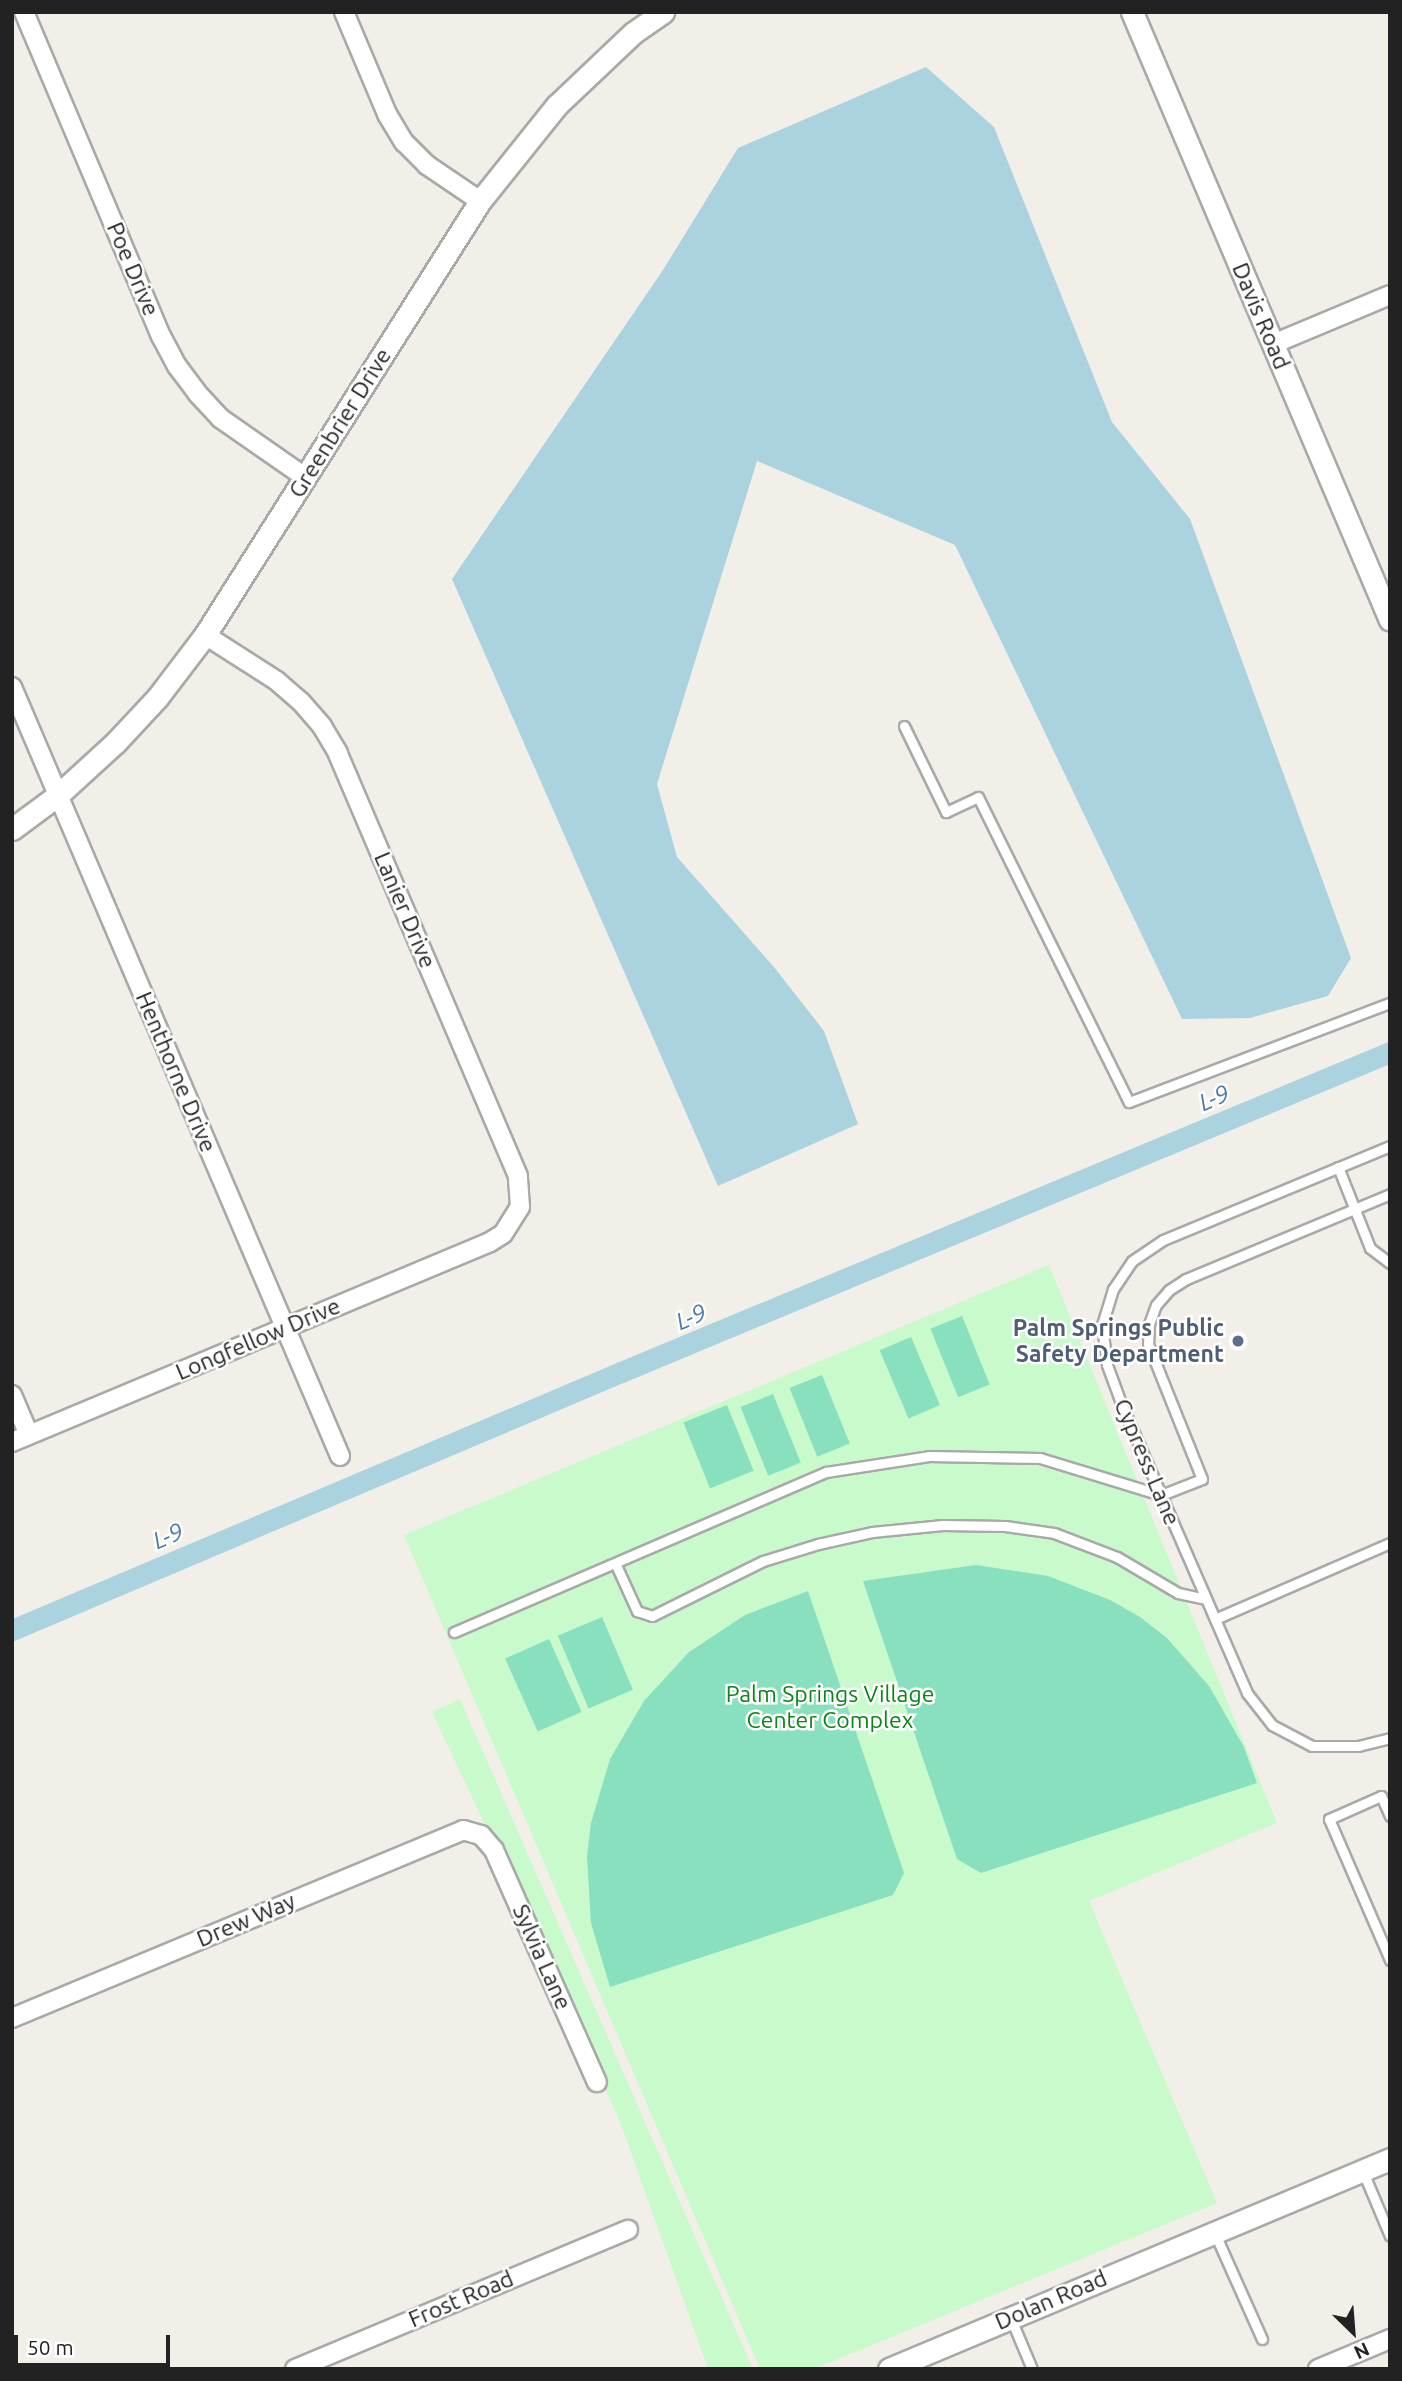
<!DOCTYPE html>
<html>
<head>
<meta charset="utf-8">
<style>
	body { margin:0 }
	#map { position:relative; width:1402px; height:2381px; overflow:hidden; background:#f2efe9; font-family:Ubuntu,sans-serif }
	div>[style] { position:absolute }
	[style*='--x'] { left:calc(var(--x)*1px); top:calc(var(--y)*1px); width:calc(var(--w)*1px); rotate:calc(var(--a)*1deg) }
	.park>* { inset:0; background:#c8facc }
	.pitch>* { inset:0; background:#88e0be; transform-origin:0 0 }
	.water>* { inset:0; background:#aad3df }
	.canal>* { height:21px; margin:-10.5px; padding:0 10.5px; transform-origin:10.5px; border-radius:10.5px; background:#aad3df }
	.roads { filter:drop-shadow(2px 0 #a9a9a9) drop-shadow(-2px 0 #a9a9a9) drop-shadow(0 2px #a9a9a9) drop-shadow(0 -2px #a9a9a9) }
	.service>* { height:9px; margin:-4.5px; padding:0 4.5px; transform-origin:4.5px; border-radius:4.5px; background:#fff }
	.minor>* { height:18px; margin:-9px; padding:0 9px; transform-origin:9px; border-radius:9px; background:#fff }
	.tertiary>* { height:21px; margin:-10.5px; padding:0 10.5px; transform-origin:10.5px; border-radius:10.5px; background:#fff }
	.dots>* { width:19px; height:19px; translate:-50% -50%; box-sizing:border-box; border:4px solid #fff; border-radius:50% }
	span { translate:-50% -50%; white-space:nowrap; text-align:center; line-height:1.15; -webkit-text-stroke:5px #fff; paint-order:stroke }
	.street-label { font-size:23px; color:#222 }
	.service-label { font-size:23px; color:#4e5e75; font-weight:700 }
	.right { translate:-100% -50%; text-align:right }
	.park-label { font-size:23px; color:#0c8416 }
	.water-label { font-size:24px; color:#4a7aab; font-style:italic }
	.frame { position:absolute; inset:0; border:14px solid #222; pointer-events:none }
	.north { position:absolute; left:1318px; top:2297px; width:70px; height:70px; -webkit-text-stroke:5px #fff; paint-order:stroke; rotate:155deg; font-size:19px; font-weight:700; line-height:28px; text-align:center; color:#222 }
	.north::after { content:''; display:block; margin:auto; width:24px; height:32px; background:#222; clip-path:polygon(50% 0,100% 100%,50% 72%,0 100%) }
	.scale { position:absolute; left:14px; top:2335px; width:156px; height:32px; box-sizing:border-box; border:4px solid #222; border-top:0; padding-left:9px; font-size:21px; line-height:24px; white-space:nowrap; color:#222; -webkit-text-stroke:5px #fff; paint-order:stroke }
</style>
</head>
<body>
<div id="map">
	<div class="park">
		<div style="clip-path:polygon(1049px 1265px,1277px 1823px,1089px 1901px,1217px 2203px,814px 2369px,760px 2369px,404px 1535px)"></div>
		<div style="clip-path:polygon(460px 1699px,753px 2369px,708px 2369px,623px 2130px,575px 2017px,432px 1712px)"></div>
	</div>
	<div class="pitch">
		<div style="left:962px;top:1316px;width:74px;height:34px;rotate:68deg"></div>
		<div style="left:911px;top:1337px;width:74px;height:34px;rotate:67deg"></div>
		<div style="left:822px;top:1375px;width:74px;height:35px;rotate:68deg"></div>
		<div style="left:773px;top:1394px;width:74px;height:35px;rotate:68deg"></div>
		<div style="left:727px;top:1405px;width:71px;height:47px;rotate:68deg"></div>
		<div style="clip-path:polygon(976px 1565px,1048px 1576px,1110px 1600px,1140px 1617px,1167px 1638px,1209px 1686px,1244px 1747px,1257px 1783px,981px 1873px,957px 1859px,863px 1581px)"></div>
		<div style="clip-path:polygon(808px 1591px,904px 1873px,893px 1895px,610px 1987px,591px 1923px,587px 1856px,591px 1823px,610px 1759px,644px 1701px,689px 1652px,745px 1615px)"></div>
		<div style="left:602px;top:1617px;width:79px;height:48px;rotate:67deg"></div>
		<div style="left:549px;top:1639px;width:80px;height:48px;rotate:66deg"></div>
	</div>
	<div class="water">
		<div style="clip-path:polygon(926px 67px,994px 127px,1112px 422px,1190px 519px,1351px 958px,1328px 996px,1250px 1018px,1182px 1019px,955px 545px,757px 461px,657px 784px,677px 857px,774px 967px,824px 1031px,858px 1124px,718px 1186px,452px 579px,663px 270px,738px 148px)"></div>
	</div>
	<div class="canal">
		<div style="--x:12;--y:1630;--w:661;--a:-22.96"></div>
		<div style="--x:621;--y:1372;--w:833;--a:-22.59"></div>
	</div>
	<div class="roads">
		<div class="service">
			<div style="--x:904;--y:726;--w:96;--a:64"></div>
			<div style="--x:946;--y:812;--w:35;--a:-25"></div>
			<div style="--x:978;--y:797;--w:340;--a:63.7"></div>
			<div style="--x:1129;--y:1102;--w:279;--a:-20.8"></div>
			<div style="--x:1390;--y:1146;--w:246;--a:157.5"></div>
			<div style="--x:1163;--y:1240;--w:37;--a:146"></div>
			<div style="--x:1132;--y:1261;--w:34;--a:124"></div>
			<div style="--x:1113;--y:1289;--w:38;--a:107"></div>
			<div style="--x:1102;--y:1325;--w:40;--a:82.9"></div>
			<div style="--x:1107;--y:1365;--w:40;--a:69.8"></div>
			<div style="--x:1121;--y:1403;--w:316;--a:66.5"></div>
			<div style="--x:1247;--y:1693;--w:41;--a:52"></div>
			<div style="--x:1272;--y:1725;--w:45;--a:27.7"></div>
			<div style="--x:1312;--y:1746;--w:46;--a:0"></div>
			<div style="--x:1358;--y:1746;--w:33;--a:-14"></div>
			<div style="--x:1338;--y:1167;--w:87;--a:68.4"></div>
			<div style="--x:1370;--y:1248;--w:25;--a:37"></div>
			<div style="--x:616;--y:1565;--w:51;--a:65.5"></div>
			<div style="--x:637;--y:1611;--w:16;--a:18"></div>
			<div style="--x:652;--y:1616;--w:124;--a:-26.4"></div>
			<div style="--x:763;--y:1561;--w:58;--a:-17.2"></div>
			<div style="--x:818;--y:1544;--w:55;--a:-12.5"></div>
			<div style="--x:872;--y:1532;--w:71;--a:-5.6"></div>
			<div style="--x:943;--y:1525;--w:62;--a:0.9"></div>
			<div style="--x:1005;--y:1526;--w:49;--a:8.1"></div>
			<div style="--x:1054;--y:1533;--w:67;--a:20.9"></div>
			<div style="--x:1117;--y:1557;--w:71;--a:30.5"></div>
			<div style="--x:1178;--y:1593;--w:29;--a:12"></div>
			<div style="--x:1215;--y:1619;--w:191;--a:-23.5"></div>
			<div style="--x:454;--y:1632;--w:405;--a:-23.3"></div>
			<div style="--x:826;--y:1472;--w:104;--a:-8.8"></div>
			<div style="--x:929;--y:1456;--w:111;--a:1"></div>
			<div style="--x:1040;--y:1458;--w:127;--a:17"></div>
			<div style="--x:1161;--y:1495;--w:44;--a:-21.3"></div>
			<div style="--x:1202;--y:1479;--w:145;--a:-111.8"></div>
			<div style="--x:1148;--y:1344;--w:20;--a:-87"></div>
			<div style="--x:1149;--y:1324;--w:20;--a:-70"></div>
			<div style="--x:1156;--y:1305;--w:20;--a:-49"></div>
			<div style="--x:1169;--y:1290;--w:20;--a:-33"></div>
			<div style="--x:1186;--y:1279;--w:221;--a:-22.6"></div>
			<div style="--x:1390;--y:1816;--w:22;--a:-114"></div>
			<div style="--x:1381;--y:1796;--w:57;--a:156.1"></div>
			<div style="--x:1329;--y:1819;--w:154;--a:66.6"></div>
			<div style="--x:1363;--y:2172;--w:69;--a:67.1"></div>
			<div style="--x:1215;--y:2234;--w:115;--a:65.9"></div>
			<div style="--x:1011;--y:2319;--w:54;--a:67.2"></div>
		</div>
		<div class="minor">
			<div style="--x:24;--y:12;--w:352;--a:67.1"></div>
			<div style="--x:161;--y:336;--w:34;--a:62"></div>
			<div style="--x:177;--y:366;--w:34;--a:53"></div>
			<div style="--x:197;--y:393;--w:34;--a:47"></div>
			<div style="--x:220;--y:418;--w:103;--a:34.8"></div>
			<div style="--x:344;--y:12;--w:111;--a:67.1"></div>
			<div style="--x:387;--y:114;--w:33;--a:59"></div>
			<div style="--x:404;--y:142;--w:33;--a:45"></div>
			<div style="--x:427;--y:165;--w:64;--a:34.2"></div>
			<div style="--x:1273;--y:344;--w:127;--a:-22.7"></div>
			<div style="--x:12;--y:687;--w:836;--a:66.9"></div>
			<div style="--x:12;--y:1395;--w:43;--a:67"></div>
			<div style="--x:12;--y:1442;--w:518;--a:-22.7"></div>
			<div style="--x:490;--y:1242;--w:15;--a:-32"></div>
			<div style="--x:503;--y:1234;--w:32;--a:-58"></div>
			<div style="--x:520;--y:1207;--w:31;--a:-94"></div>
			<div style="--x:518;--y:1176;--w:460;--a:-113.1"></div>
			<div style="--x:338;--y:753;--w:31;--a:-121"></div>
			<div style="--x:322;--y:726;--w:32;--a:-131"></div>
			<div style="--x:301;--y:702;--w:32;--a:-139"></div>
			<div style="--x:277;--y:681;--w:85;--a:-147.4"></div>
			<div style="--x:12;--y:2018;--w:489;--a:-22.6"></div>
			<div style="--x:463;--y:1830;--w:19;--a:16"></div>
			<div style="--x:481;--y:1835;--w:20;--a:49"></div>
			<div style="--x:494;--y:1850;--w:254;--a:66.1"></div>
			<div style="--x:295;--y:2369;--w:361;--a:-22.7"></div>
			<div style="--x:1318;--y:2369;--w:78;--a:-22.6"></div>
		</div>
		<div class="tertiary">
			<div style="--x:1132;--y:12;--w:660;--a:67.01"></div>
			<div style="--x:12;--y:829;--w:57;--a:-36.5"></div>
			<div style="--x:58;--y:795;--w:77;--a:-42.4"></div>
			<div style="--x:115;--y:743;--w:62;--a:-47"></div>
			<div style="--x:157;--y:698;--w:79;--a:-52.7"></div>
			<div style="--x:205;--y:635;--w:514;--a:-57.64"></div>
			<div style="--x:480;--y:201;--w:122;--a:-51.3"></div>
			<div style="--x:556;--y:106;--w:106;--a:-43.5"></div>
			<div style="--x:633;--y:33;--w:37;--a:-35"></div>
			<div style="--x:889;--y:2369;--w:543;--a:-22.74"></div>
		</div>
	</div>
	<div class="dots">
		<div style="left:1238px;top:1341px;background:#5c6f8a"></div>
	</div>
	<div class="street-label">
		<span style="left:133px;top:269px;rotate:67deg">Poe Drive</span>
		<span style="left:1261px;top:316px;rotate:67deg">Davis Road</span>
		<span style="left:340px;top:423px;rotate:-58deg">Greenbrier Drive</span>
		<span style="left:405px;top:910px;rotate:67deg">Lanier Drive</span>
		<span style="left:176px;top:1072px;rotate:67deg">Henthorne Drive</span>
		<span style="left:258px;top:1339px;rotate:-23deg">Longfellow Drive</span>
		<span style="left:1147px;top:1462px;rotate:67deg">Cypress Lane</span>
		<span style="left:246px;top:1920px;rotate:-23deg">Drew Way</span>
		<span style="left:542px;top:1957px;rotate:66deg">Sylvia Lane</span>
		<span style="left:461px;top:2299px;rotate:-23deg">Frost Road</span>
		<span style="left:1051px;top:2300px;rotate:-23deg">Dolan Road</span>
	</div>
	<div class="service-label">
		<span class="right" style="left:1224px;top:1341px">Palm Springs Public<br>Safety Department</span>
	</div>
	<div class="park-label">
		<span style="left:830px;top:1707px">Palm Springs Village<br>Center Complex</span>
	</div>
	<div class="water-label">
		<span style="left:1214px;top:1098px;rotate:-23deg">L-9</span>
		<span style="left:691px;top:1317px;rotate:-23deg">L-9</span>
		<span style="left:168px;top:1536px;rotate:-23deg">L-9</span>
	</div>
	<div class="frame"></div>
	<div class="north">N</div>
	<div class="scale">50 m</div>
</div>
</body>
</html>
